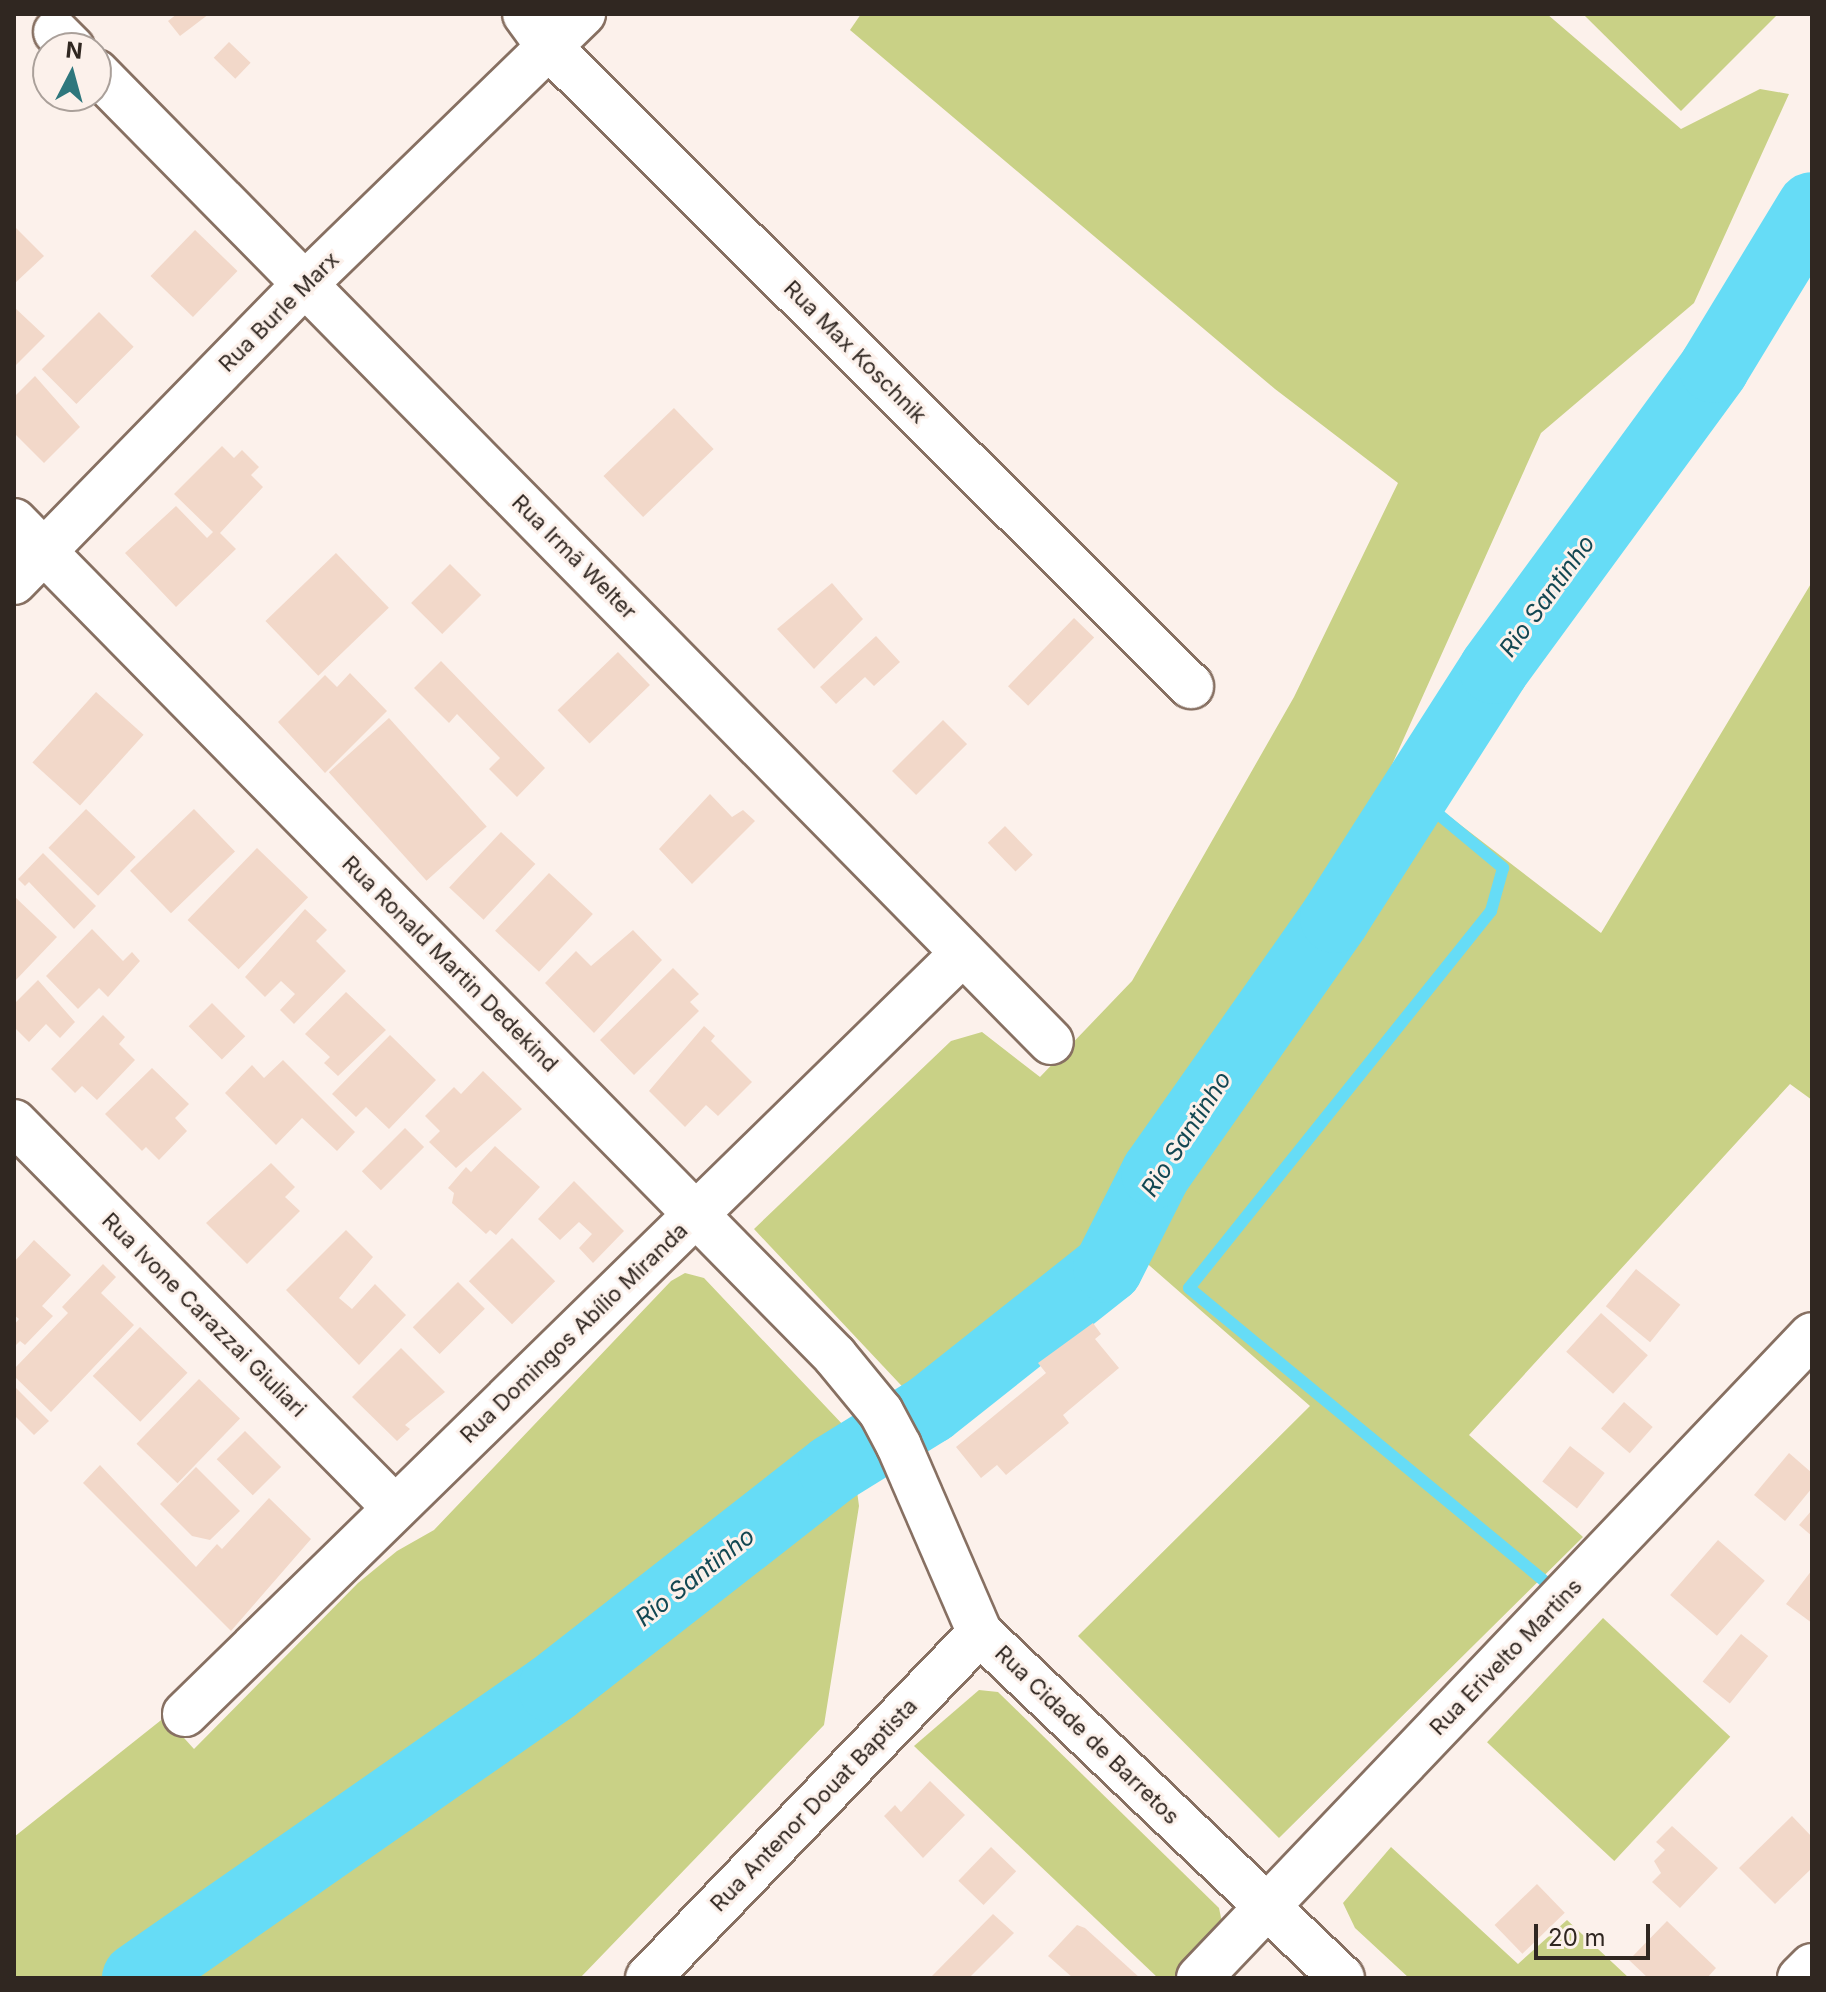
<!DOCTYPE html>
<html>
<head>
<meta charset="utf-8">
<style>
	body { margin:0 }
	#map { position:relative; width:1826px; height:1992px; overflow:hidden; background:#fcf1eb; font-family:Inter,sans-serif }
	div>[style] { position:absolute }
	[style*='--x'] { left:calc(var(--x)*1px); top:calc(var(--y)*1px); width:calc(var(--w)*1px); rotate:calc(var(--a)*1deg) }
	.green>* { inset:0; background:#c9d186; transform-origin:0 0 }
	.stream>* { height:12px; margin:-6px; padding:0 6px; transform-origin:6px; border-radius:6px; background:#66dcf6 }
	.river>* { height:70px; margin:-35px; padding:0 35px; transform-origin:35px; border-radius:35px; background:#66dcf6 }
	.building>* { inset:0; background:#f2d8c9; transform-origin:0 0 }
	.roads { filter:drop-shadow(2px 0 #877062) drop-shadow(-2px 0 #877062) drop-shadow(0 2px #877062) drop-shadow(0 -2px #877062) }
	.street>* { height:44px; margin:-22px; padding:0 22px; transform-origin:22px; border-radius:22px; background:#fff }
	.secondary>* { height:44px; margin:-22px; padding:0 22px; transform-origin:22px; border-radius:22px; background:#fff }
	span { translate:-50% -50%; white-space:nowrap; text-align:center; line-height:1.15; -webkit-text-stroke:6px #fcf1eb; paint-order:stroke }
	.street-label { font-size:22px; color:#302721 }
	.water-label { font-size:24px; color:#124752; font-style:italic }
	.frame { position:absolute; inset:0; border:16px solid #302721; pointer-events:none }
	.north { position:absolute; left:32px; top:32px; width:80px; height:80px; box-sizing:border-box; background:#fcf1eb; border:2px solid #aaa09a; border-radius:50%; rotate:6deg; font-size:22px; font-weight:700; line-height:32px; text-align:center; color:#302721 }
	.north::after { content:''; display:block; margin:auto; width:28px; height:36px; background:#2e777d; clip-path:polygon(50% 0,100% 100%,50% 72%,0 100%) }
	.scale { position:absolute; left:1534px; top:1924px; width:116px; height:36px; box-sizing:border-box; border:4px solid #302721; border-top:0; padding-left:10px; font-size:24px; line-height:28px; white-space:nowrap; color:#302721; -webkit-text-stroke:6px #fcf1eb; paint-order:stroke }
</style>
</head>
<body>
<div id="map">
	<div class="green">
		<div style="clip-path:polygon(861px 14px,1547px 14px,1681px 129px,1760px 89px,1789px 94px,1694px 303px,1541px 433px,1386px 778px,1095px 1255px,914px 1399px,754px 1229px,951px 1041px,982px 1032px,1040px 1077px,1132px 981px,1294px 697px,1398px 483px,1275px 389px,850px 30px)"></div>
		<div style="clip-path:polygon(1583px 14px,1778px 14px,1681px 111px)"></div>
		<div style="clip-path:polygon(1812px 582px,1812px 1100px,1790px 1084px,1469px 1435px,1583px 1537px,1279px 1838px,1078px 1636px,1310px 1406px,1134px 1252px,1160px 1202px,1196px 1157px,1319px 965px,1360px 921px,1432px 803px,1601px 933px)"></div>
		<div style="clip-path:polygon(685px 1273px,704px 1278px,845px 1427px,850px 1439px,859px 1506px,824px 1725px,580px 1978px,14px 1978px,14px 1837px,165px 1717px,194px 1749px,358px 1583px,397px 1551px,434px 1530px,671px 1281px)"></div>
		<div style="left:1603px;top:1618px;width:174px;height:170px;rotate:43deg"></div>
		<div style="clip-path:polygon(979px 1690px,998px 1692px,1219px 1908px,1223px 1927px,1182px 1978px,1158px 1978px,914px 1746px)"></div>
		<div style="clip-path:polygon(1391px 1847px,1518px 1964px,1567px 1920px,1629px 1978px,1409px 1978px,1355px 1928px,1343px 1903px)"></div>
	</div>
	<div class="stream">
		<div style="--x:1414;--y:794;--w:116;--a:39.7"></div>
		<div style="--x:1503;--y:868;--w:45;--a:105.6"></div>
		<div style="--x:1491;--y:911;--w:483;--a:128.7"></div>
		<div style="--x:1189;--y:1288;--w:465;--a:39.5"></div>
	</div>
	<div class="river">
		<div style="--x:137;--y:1978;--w:507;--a:-34.88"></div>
		<div style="--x:553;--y:1688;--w:355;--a:-38"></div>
		<div style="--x:833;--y:1469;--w:114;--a:-31.7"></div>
		<div style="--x:930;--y:1409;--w:227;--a:-38.4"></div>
		<div style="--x:1108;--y:1268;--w:106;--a:-63.2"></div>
		<div style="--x:1156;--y:1173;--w:312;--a:-54.9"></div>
		<div style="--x:1335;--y:918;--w:295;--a:-57.4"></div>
		<div style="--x:1494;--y:669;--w:373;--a:-53.8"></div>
		<div style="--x:1714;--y:368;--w:188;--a:-58.7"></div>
	</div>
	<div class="building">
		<div style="clip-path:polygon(177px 14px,209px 14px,180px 36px,168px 21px)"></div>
		<div style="left:229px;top:42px;width:30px;height:22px;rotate:44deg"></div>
		<div style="clip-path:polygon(14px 226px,44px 256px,14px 284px)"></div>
		<div style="left:195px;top:230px;width:59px;height:64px;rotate:44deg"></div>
		<div style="clip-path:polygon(14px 307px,45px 336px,14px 367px)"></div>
		<div style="left:99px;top:312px;width:49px;height:81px;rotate:45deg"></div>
		<div style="clip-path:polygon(35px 376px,80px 427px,44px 463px,14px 433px,14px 397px)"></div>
		<div style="left:674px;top:408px;width:57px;height:98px;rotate:46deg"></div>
		<div style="clip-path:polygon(222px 446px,234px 458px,242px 450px,259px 467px,251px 475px,263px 487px,220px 533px,236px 549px,176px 607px,125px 553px,176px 506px,207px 538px,213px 532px,174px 494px)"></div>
		<div style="left:336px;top:553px;width:76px;height:98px;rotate:46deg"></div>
		<div style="left:450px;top:564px;width:44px;height:55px;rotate:45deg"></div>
		<div style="clip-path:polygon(832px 583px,863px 619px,814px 669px,777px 629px)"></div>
		<div style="left:1074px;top:618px;width:28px;height:95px;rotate:44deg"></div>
		<div style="clip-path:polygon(876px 636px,900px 662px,874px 686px,865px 677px,836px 704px,820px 687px)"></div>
		<div style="left:618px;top:652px;width:46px;height:84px;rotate:46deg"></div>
		<div style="clip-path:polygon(441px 661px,545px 768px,517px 797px,489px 769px,500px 758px,457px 714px,449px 723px,414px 688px)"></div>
		<div style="clip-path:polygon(350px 673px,387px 711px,325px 773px,278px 722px,325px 675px,337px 687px)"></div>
		<div style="left:96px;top:692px;width:64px;height:95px;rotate:42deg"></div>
		<div style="left:389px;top:718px;width:146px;height:81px;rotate:48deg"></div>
		<div style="left:943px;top:720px;width:34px;height:72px;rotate:45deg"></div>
		<div style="clip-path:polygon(710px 794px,732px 817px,743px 810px,755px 821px,692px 884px,659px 849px)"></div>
		<div style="left:86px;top:809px;width:69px;height:54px;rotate:44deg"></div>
		<div style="left:194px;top:809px;width:59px;height:89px;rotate:46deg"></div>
		<div style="left:1005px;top:826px;width:40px;height:24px;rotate:46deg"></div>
		<div style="left:501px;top:832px;width:47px;height:76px;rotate:43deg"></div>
		<div style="left:257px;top:848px;width:71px;height:100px;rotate:44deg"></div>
		<div style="clip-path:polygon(43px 853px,96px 906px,74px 929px,29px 882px,25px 886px,18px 879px)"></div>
		<div style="left:549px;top:873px;width:60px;height:79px;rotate:43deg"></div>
		<div style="clip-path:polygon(14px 896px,57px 937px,14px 982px)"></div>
		<div style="clip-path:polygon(305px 909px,327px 930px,316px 941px,346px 971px,294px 1024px,280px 1010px,295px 994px,281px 981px,265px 997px,245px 977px)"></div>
		<div style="clip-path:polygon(92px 929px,123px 961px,132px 952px,140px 961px,108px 997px,99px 988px,78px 1009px,46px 976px)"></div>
		<div style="clip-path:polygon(633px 930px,662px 960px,594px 1033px,545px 983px,576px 951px,591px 966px)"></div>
		<div style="clip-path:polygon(673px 968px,699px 994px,690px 1002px,699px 1011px,634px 1075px,600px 1040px)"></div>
		<div style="clip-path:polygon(38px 980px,75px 1022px,60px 1038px,46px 1024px,29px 1042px,14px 1027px,14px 1004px)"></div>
		<div style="clip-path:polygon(346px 992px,386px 1030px,338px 1076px,324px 1063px,330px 1057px,305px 1034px)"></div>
		<div style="left:212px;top:1003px;width:47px;height:33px;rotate:45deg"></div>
		<div style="clip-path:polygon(103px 1015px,125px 1037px,119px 1044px,135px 1060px,97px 1100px,82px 1086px,75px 1093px,51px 1069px)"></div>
		<div style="clip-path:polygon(704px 1026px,715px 1036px,711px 1041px,752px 1082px,718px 1116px,706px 1105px,685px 1127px,649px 1091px)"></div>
		<div style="clip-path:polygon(390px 1035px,436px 1080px,389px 1129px,366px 1107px,356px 1117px,332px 1094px)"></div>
		<div style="clip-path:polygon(283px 1060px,355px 1132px,337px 1151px,302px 1118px,276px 1145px,225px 1093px,252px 1065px,264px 1078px)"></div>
		<div style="clip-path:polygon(152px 1068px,189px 1104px,175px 1118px,187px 1131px,159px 1160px,146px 1147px,142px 1151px,105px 1114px)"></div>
		<div style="clip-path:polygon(483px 1071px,522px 1109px,456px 1168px,429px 1142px,440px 1131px,425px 1116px,454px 1087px,461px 1094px)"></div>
		<div style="left:405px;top:1128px;width:27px;height:61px;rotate:45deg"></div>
		<div style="clip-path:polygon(495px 1146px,540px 1187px,496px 1235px,490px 1230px,486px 1234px,452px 1203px,454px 1193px,448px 1188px,466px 1167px,471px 1172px)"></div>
		<div style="clip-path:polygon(271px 1163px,295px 1187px,285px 1197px,300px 1211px,247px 1264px,206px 1223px)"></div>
		<div style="clip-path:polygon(574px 1181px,624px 1231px,593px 1263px,579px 1248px,592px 1234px,579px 1222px,560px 1240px,538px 1219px)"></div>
		<div style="clip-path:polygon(346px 1230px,373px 1257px,339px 1298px,352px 1309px,375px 1284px,406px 1315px,359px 1365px,286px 1290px)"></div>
		<div style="left:512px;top:1238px;width:61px;height:61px;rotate:45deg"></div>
		<div style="clip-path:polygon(34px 1240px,71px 1275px,42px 1306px,53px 1316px,25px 1345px,20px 1341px,14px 1347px,14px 1325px,19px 1319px,14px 1315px,14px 1262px)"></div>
		<div style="clip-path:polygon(103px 1264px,116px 1277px,101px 1293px,134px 1325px,51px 1412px,14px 1376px,14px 1369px,68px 1313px,62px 1307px)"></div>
		<div style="left:1636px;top:1269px;width:57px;height:48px;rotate:39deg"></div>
		<div style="left:458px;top:1282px;width:38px;height:64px;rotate:45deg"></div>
		<div style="left:1601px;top:1313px;width:63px;height:52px;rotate:42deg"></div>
		<div style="clip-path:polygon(1093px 1323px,1101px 1334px,1095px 1339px,1119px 1368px,1063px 1415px,1069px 1423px,1006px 1475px,997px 1465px,981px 1478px,956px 1447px,1046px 1373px,1038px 1363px)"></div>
		<div style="left:140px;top:1327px;width:66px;height:68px;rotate:44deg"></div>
		<div style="clip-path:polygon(401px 1348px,445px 1392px,405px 1425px,410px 1429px,397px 1441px,352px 1397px)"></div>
		<div style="left:199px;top:1379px;width:57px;height:90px;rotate:44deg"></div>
		<div style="clip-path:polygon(14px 1386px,49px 1421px,34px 1435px,14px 1415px)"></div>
		<div style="left:1624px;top:1402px;width:38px;height:35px;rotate:41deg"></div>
		<div style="left:245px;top:1431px;width:51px;height:40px;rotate:45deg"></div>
		<div style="left:1570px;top:1446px;width:44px;height:45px;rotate:38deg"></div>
		<div style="clip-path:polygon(1789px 1453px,1812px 1473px,1812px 1488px,1785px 1521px,1754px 1495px)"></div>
		<div style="clip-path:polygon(100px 1465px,196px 1567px,217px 1544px,222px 1549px,269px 1498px,311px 1539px,231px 1631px,83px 1483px)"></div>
		<div style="clip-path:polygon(196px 1467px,240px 1511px,210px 1540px,192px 1536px,160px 1504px)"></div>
		<div style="clip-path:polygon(1812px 1510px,1812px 1536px,1799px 1525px)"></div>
		<div style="left:1718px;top:1540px;width:62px;height:73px;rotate:41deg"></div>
		<div style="clip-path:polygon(1812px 1570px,1812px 1623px,1786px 1604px)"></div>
		<div style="left:1741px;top:1634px;width:35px;height:61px;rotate:39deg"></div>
		<div style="clip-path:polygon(930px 1781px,965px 1815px,923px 1858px,884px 1816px,895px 1805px,901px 1812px)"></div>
		<div style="clip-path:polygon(1792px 1816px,1812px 1837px,1812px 1868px,1775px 1904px,1739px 1868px)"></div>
		<div style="clip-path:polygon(1672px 1826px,1718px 1868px,1680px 1908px,1652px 1882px,1661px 1873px,1654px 1861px,1665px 1850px,1656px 1842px)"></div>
		<div style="left:991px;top:1847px;width:35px;height:47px;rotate:44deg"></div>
		<div style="left:1537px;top:1884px;width:40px;height:59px;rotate:46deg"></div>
		<div style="clip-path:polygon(993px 1914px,1014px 1933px,969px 1978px,930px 1978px)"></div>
		<div style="clip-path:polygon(1667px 1921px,1716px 1968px,1707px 1978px,1648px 1978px,1629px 1960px)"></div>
		<div style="clip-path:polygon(1077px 1925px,1085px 1928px,1140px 1978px,1073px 1978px,1048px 1956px)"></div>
	</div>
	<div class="roads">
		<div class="street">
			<div style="--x:525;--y:14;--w:41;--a:54"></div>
			<div style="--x:549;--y:47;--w:906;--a:44.87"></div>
			<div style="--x:56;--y:32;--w:23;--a:45"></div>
			<div style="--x:96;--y:72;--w:1361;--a:45.45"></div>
			<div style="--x:14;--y:582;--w:417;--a:-45.7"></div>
			<div style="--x:305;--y:284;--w:388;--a:-44.2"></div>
			<div style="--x:14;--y:1122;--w:542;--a:45.37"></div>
			<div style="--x:185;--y:1714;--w:1088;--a:-44.37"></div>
			<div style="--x:648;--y:1978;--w:479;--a:-46.1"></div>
			<div style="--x:1199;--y:1978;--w:888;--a:-46.37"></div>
			<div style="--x:1800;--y:1978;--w:17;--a:-45"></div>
		</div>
		<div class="secondary">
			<div style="--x:14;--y:521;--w:1171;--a:45.48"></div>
			<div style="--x:835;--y:1356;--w:72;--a:50.6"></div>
			<div style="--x:881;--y:1412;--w:38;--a:62"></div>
			<div style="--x:899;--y:1446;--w:204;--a:66.6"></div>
			<div style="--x:980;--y:1633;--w:500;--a:43.62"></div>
		</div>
	</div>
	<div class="street-label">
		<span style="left:279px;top:312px;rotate:-45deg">Rua Burle Marx</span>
		<span style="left:855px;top:352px;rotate:45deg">Rua Max Koschnik</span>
		<span style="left:574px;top:557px;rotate:45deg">Rua Irmã Welter</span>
		<span style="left:450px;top:964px;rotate:45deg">Rua Ronald Martin Dedekind</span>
		<span style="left:204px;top:1315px;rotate:45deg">Rua Ivone Carazzai Giuliari</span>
		<span style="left:574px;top:1333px;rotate:-44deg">Rua Domingos Abílio Miranda</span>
		<span style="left:1506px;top:1657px;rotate:-46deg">Rua Erivelto Martins</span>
		<span style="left:1087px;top:1735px;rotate:44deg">Rua Cidade de Barretos</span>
		<span style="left:814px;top:1805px;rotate:-46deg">Rua Antenor Douat Baptista</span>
	</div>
	<div class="water-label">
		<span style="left:1547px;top:596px;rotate:-54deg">Rio Santinho</span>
		<span style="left:1186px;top:1134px;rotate:-57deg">Rio Santinho</span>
		<span style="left:695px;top:1577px;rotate:-38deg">Rio Santinho</span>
	</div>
	<div class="frame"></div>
	<div class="north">N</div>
	<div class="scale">20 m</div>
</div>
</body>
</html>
